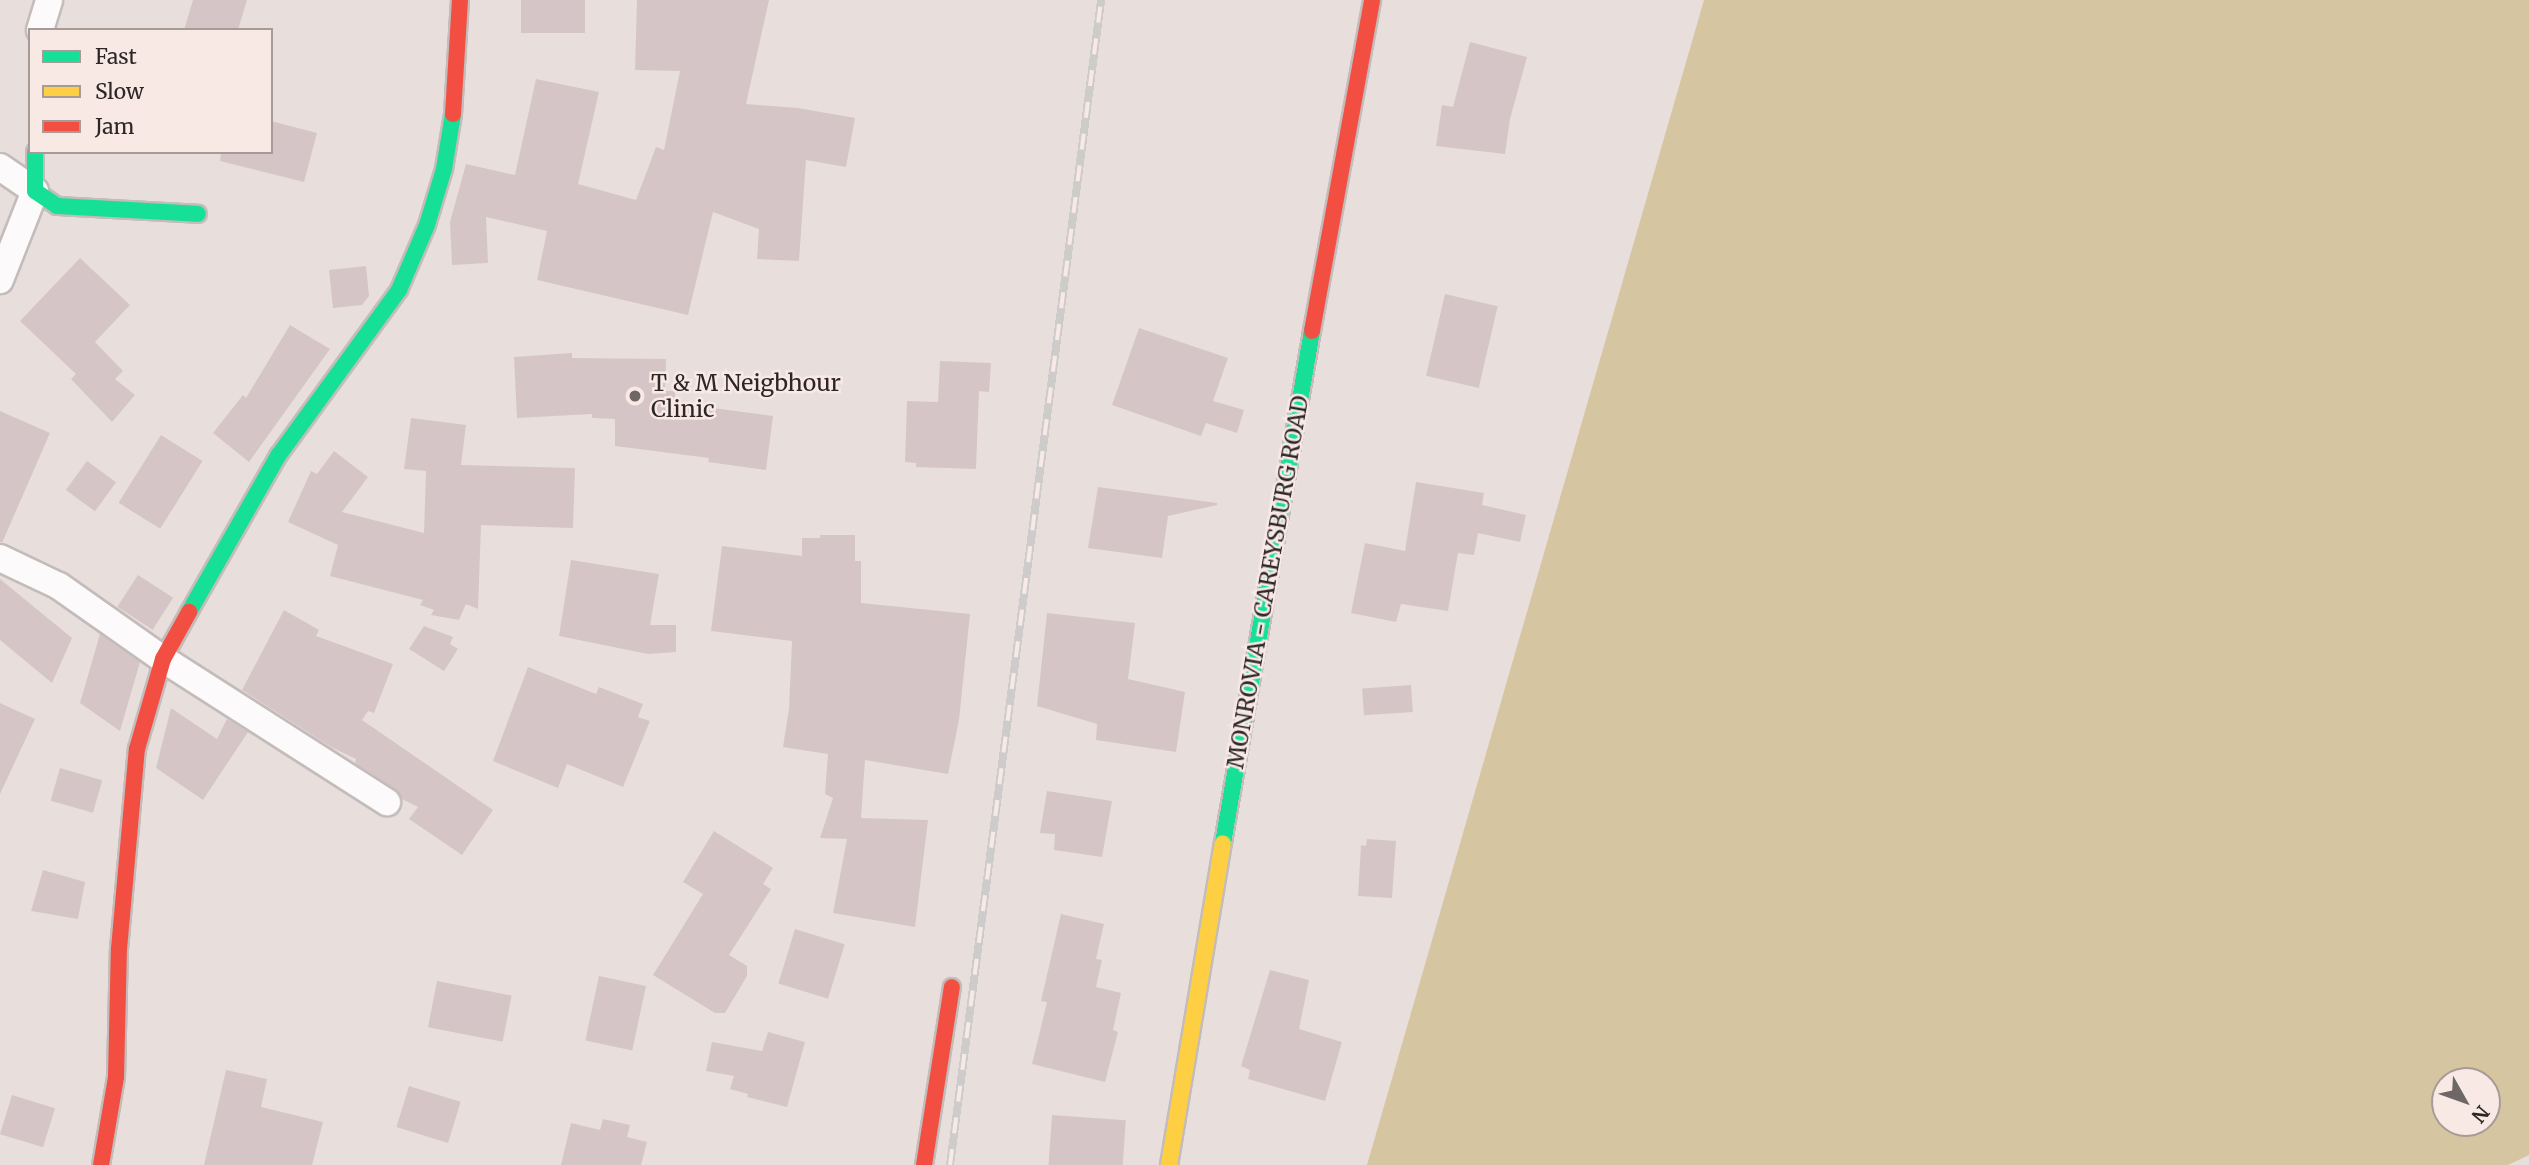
<!DOCTYPE html>
<html>
<head>
<meta charset="utf-8">
<style>
	body { margin:0 }
	#map { position:relative; width:2529px; height:1165px; overflow:hidden; background:#e8dfdc; font-family:Merriweather,serif }
	div>[style] { position:absolute }
	[style*='--x'] { left:calc(var(--x)*1px); top:calc(var(--y)*1px); width:calc(var(--w)*1px); rotate:calc(var(--a)*1deg) }
	.green>* { inset:0; background:#d5c5a0 }
	.building>* { inset:0; background:#d6c5c7; transform-origin:0 0 }
	.roads { filter:drop-shadow(2px 0 #c3bcba) drop-shadow(-2px 0 #c3bcba) drop-shadow(0 2px #c3bcba) drop-shadow(0 -2px #c3bcba) }
	.street>* { height:26px; margin:-13px; padding:0 13px; transform-origin:13px; border-radius:13px; background:#fcfafa }
	.fast>* { height:16px; margin:-8px; padding:0 8px; transform-origin:8px; border-radius:8px; background:#16e098 }
	.slow>* { height:16px; margin:-8px; padding:0 8px; transform-origin:8px; border-radius:8px; background:#ffcf43 }
	.jam>* { height:16px; margin:-8px; padding:0 8px; transform-origin:8px; border-radius:8px; background:#f24e42 }
	.rail>* { height:8px; margin-top:-4px; transform-origin:0; background:repeating-linear-gradient(90deg,#f9e9e5 0 16px,#cecbcb 0 32px); box-sizing:border-box; border-block:2px solid #cecbcb }
	.dots>* { width:19px; height:19px; translate:-50% -50%; box-sizing:border-box; border:4px solid #f9e9e5; border-radius:50% }
	span { translate:-50% -50%; white-space:nowrap; text-align:center; line-height:1.15; -webkit-text-stroke:5px #f9e9e5; paint-order:stroke }
	.poi-label { font-size:23px; color:#2c2625 }
	.left { translate:0 -50%; text-align:left }
	.street-label { font-size:23px; color:#2c2625 }
	.legend { position:absolute; left:28px; top:28px; width:245px; height:126px; box-sizing:border-box; background:#f9e9e5; border:2px solid #a79b98; margin:0; padding:9px 12px; list-style:none; font-size:21px; color:#2c2625 }
	.legend li { display:flex; align-items:center; gap:14px; height:35px }
	.legend b { width:35px; border:2px solid #a79b98 }
	.north { position:absolute; left:2431px; top:1067px; width:70px; height:70px; box-sizing:border-box; background:#f9e9e5; border:2px solid #a79b98; border-radius:50%; rotate:130deg; font-size:19px; font-weight:700; line-height:28px; text-align:center; color:#2c2625 }
	.north::after { content:''; display:block; margin:auto; width:24px; height:32px; background:#6e6765; clip-path:polygon(50% 0,100% 100%,50% 72%,0 100%) }
</style>
</head>
<body>
<div id="map">
	<div class="green">
		<div style="clip-path:polygon(evenodd,1704px 0,2529px 0,2529px 1155px,2508px 1165px,1367px 1165px,1704px 0,2445px 1081px,2487px 1081px,2487px 1123px,2445px 1123px,2445px 1081px)"></div>
	</div>
	<div class="building">
		<div style="clip-path:polygon(193px 0,247px 0,238px 30px,184px 30px)"></div>
		<div style="left:521px;top:0;width:64px;height:33px"></div>
		<div style="clip-path:polygon(637px 0,769px 0,746px 104px,798px 108px,855px 118px,846px 167px,806px 160px,799px 261px,757px 259px,759px 229px,713px 212px,688px 315px,537px 280px,547px 231px,486px 217px,488px 263px,452px 265px,450px 222px,466px 164px,515px 175px,536px 79px,599px 92px,578px 184px,636px 200px,656px 147px,664px 150px,680px 71px,635px 70px)"></div>
		<div style="clip-path:polygon(1470px 42px,1527px 57px,1510px 119px,1505px 154px,1436px 146px,1442px 105px,1453px 107px)"></div>
		<div style="clip-path:polygon(271px 121px,317px 133px,304px 182px,220px 161px,221px 152px,271px 152px)"></div>
		<div style="clip-path:polygon(80px 258px,130px 305px,95px 342px,123px 371px,115px 379px,135px 395px,112px 422px,71px 379px,76px 374px,20px 321px)"></div>
		<div style="clip-path:polygon(366px 266px,369px 296px,362px 305px,333px 308px,329px 270px)"></div>
		<div style="left:1445px;top:294px;width:54px;height:84px;rotate:13deg"></div>
		<div style="clip-path:polygon(290px 325px,330px 349px,249px 462px,213px 433px,243px 395px,246px 398px)"></div>
		<div style="clip-path:polygon(1139px 328px,1228px 358px,1213px 401px,1244px 410px,1237px 433px,1206px 423px,1201px 436px,1112px 405px)"></div>
		<div style="clip-path:polygon(572px 353px,572px 358px,666px 359px,665px 391px,675px 391px,675px 403px,773px 416px,766px 470px,708px 462px,709px 458px,615px 446px,615px 419px,592px 418px,592px 414px,517px 418px,514px 357px)"></div>
		<div style="clip-path:polygon(940px 361px,991px 363px,989px 392px,979px 391px,976px 469px,916px 467px,916px 463px,905px 462px,907px 401px,938px 402px)"></div>
		<div style="clip-path:polygon(0 411px,50px 433px,2px 543px,0 542px)"></div>
		<div style="clip-path:polygon(411px 418px,466px 425px,461px 465px,575px 468px,573px 528px,481px 525px,478px 609px,466px 604px,459px 620px,431px 615px,434px 610px,420px 605px,423px 600px,330px 576px,338px 545px,288px 522px,311px 471px,317px 474px,334px 451px,368px 477px,342px 512px,424px 533px,426px 471px,404px 469px)"></div>
		<div style="left:161px;top:435px;width:49px;height:80px;rotate:32deg"></div>
		<div style="left:87px;top:461px;width:36px;height:36px;rotate:36deg"></div>
		<div style="clip-path:polygon(1416px 482px,1484px 493px,1482px 505px,1526px 515px,1520px 542px,1478px 533px,1474px 555px,1458px 553px,1448px 611px,1401px 604px,1396px 622px,1351px 613px,1365px 543px,1405px 551px)"></div>
		<div style="clip-path:polygon(1098px 487px,1217px 503px,1217px 505px,1168px 516px,1162px 558px,1088px 548px)"></div>
		<div style="clip-path:polygon(820px 535px,855px 535px,855px 561px,861px 561px,861px 603px,970px 614px,959px 720px,948px 774px,865px 760px,861px 818px,928px 820px,915px 927px,833px 913px,847px 839px,820px 838px,833px 798px,825px 794px,828px 754px,783px 747px,789px 709px,792px 641px,711px 631px,722px 546px,802px 556px,802px 538px,820px 538px)"></div>
		<div style="clip-path:polygon(571px 560px,659px 574px,650px 625px,676px 625px,676px 652px,648px 654px,559px 636px)"></div>
		<div style="left:138px;top:575px;width:42px;height:38px;rotate:33deg"></div>
		<div style="clip-path:polygon(0 579px,72px 638px,52px 683px,0 640px)"></div>
		<div style="clip-path:polygon(284px 610px,319px 630px,316px 636px,393px 664px,374px 713px,368px 711px,362px 720px,493px 810px,462px 855px,409px 819px,418px 807px,402px 799px,395px 789px,355px 763px,356px 759px,331px 747px,242px 690px)"></div>
		<div style="clip-path:polygon(1047px 613px,1135px 623px,1128px 679px,1185px 692px,1176px 752px,1096px 740px,1097px 724px,1037px 706px)"></div>
		<div style="clip-path:polygon(424px 626px,453px 637px,450px 644px,458px 649px,444px 671px,409px 649px)"></div>
		<div style="clip-path:polygon(100px 634px,140px 662px,120px 731px,80px 703px)"></div>
		<div style="clip-path:polygon(528px 667px,596px 694px,599px 687px,643px 704px,638px 717px,650px 721px,623px 787px,567px 764px,558px 788px,493px 761px)"></div>
		<div style="left:1411px;top:685px;width:27px;height:49px;rotate:86deg"></div>
		<div style="clip-path:polygon(0 703px,35px 719px,0 794px)"></div>
		<div style="clip-path:polygon(171px 708px,217px 739px,227px 719px,248px 732px,203px 800px,156px 768px)"></div>
		<div style="left:60px;top:768px;width:44px;height:34px;rotate:16deg"></div>
		<div style="clip-path:polygon(1047px 791px,1112px 801px,1102px 857px,1054px 850px,1055px 834px,1040px 833px)"></div>
		<div style="clip-path:polygon(714px 831px,773px 868px,763px 884px,771px 889px,729px 955px,747px 966px,747px 976px,725px 1013px,715px 1013px,653px 975px,703px 894px,683px 882px)"></div>
		<div style="clip-path:polygon(1367px 839px,1396px 841px,1392px 898px,1358px 896px,1361px 845px,1366px 846px)"></div>
		<div style="clip-path:polygon(43px 870px,85px 882px,78px 919px,31px 911px)"></div>
		<div style="clip-path:polygon(1061px 914px,1104px 924px,1096px 959px,1102px 960px,1096px 987px,1121px 993px,1113px 1030px,1118px 1032px,1105px 1082px,1032px 1064px,1047px 1002px,1041px 1001px)"></div>
		<div style="left:795px;top:929px;width:52px;height:57px;rotate:17deg"></div>
		<div style="clip-path:polygon(1270px 970px,1309px 980px,1299px 1029px,1342px 1042px,1325px 1101px,1248px 1079px,1250px 1070px,1241px 1066px)"></div>
		<div style="left:599px;top:976px;width:48px;height:66px;rotate:12deg"></div>
		<div style="left:437px;top:981px;width:76px;height:47px;rotate:11deg"></div>
		<div style="clip-path:polygon(768px 1032px,805px 1042px,787px 1107px,747px 1097px,748px 1094px,730px 1089px,734px 1076px,706px 1071px,712px 1042px,762px 1051px)"></div>
		<div style="clip-path:polygon(226px 1070px,267px 1079px,261px 1107px,323px 1122px,312px 1165px,204px 1165px)"></div>
		<div style="left:409px;top:1086px;width:54px;height:43px;rotate:17deg"></div>
		<div style="left:12px;top:1095px;width:45px;height:41px;rotate:17deg"></div>
		<div style="left:1052px;top:1115px;width:74px;height:50px;rotate:4deg"></div>
		<div style="clip-path:polygon(603px 1119px,630px 1125px,627px 1137px,647px 1142px,641px 1165px,561px 1165px,571px 1123px,600px 1130px)"></div>
	</div>
	<div class="roads">
		<div class="street">
			<div style="--x:40;--y:30;--w:31;--a:-73"></div>
			<div style="--x:0;--y:167;--w:42;--a:34.4"></div>
			<div style="--x:35;--y:191;--w:96;--a:111.5"></div>
			<div style="--x:0;--y:558;--w:65;--a:25.4"></div>
			<div style="--x:59;--y:586;--w:127;--a:35.1"></div>
			<div style="--x:163;--y:659;--w:266;--a:32.6"></div>
		</div>
		<div class="fast">
			<div style="--x:35;--y:152;--w:39;--a:90"></div>
			<div style="--x:35;--y:191;--w:27;--a:34"></div>
			<div style="--x:57;--y:206;--w:141;--a:3.2"></div>
			<div style="--x:189;--y:612;--w:180;--a:-60.3"></div>
			<div style="--x:278;--y:456;--w:205;--a:-53.9"></div>
			<div style="--x:399;--y:290;--w:71;--a:-66.7"></div>
			<div style="--x:427;--y:225;--w:59;--a:-73.1"></div>
			<div style="--x:444;--y:169;--w:56;--a:-80.7"></div>
			<div style="--x:1223;--y:843;--w:520;--a:-80.14"></div>
		</div>
		<div class="slow">
			<div style="--x:1169;--y:1165;--w:326;--a:-80.5"></div>
		</div>
		<div class="jam">
			<div style="--x:453;--y:114;--w:114;--a:-86.5"></div>
			<div style="--x:1312;--y:331;--w:336;--a:-79.7"></div>
			<div style="--x:101;--y:1165;--w:89;--a:-80.3"></div>
			<div style="--x:116;--y:1077;--w:128;--a:-88.7"></div>
			<div style="--x:119;--y:949;--w:201;--a:-84.9"></div>
			<div style="--x:137;--y:749;--w:94;--a:-73.9"></div>
			<div style="--x:163;--y:659;--w:54;--a:-61"></div>
			<div style="--x:924;--y:1165;--w:180;--a:-81.1"></div>
		</div>
	</div>
	<div class="rail">
		<div style="--x:950;--y:1165;--w:1175;--a:-82.61"></div>
	</div>
	<div class="dots">
		<div style="left:635px;top:396px;background:#6e6765"></div>
	</div>
	<div class="poi-label">
		<span class="left" style="left:651px;top:396px">T &amp; M Neigbhour<br>Clinic</span>
	</div>
	<div class="street-label">
		<span style="left:1268px;top:582px;rotate:-80deg">MONROVIA - CAREYSBURG ROAD</span>
	</div>
	<ul class="legend">
	<li><b style="height:9px;background:#16e098"></b>Fast</li>
	<li><b style="height:9px;background:#ffcf43"></b>Slow</li>
	<li><b style="height:9px;background:#f24e42"></b>Jam</li>
	</ul>
	<div class="north">N</div>
</div>
</body>
</html>
